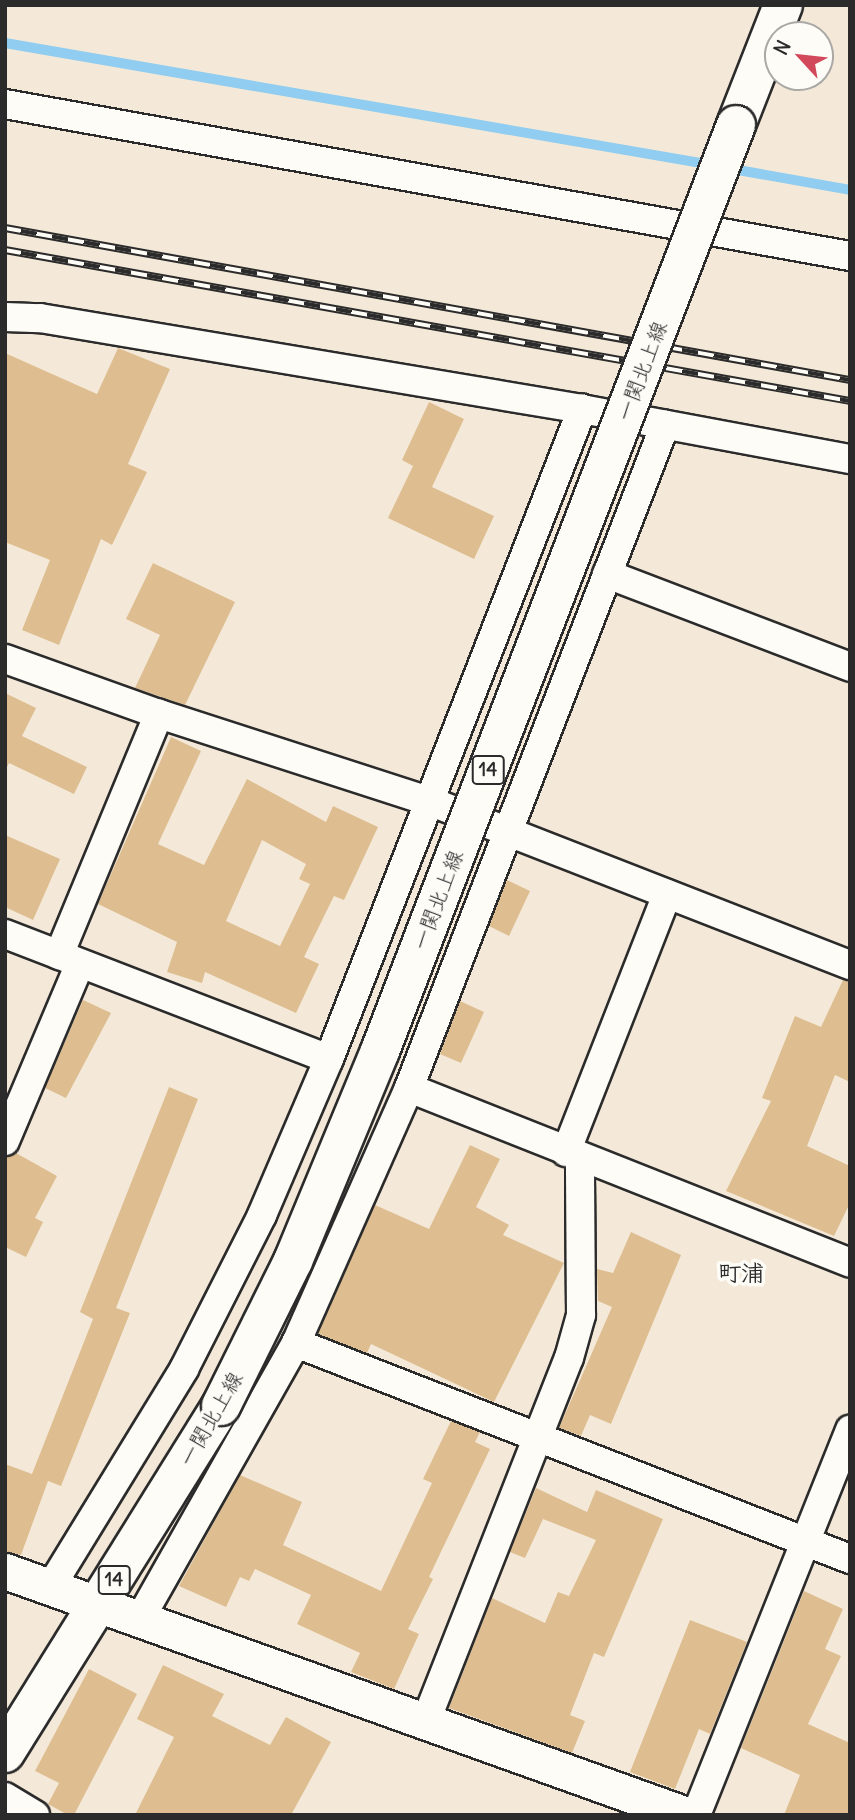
<!DOCTYPE html>
<html>
<head>
<meta charset="utf-8">
<style>
	body { margin:0 }
	#map { position:relative; width:855px; height:1820px; overflow:hidden; background:#f4e9d8; font-family:Delius,"Klee One",sans-serif }
	div>[style] { position:absolute }
	[style*='--x'] { left:calc(var(--x)*1px); top:calc(var(--y)*1px); width:calc(var(--w)*1px); rotate:calc(var(--a)*1deg) }
	.stream>* { height:10px; margin:-5px; padding:0 5px; transform-origin:5px; border-radius:5px; background:#90cdf0 }
	.building>* { inset:0; background:#debe91 }
	.roads { filter:drop-shadow(2px 0 #2b2b2b) drop-shadow(-2px 0 #2b2b2b) drop-shadow(0 2px #2b2b2b) drop-shadow(0 -2px #2b2b2b) }
	.minor>* { height:28px; margin:-14px; padding:0 14px; transform-origin:14px; border-radius:14px; background:#fdfcf7 }
	.tertiary>* { height:35px; margin:-17.5px; padding:0 17.5px; transform-origin:17.5px; border-radius:17.5px; background:#fdfcf7 }
	.primary>* { height:38px; margin:-19px; padding:0 19px; transform-origin:19px; border-radius:19px; background:#fdfcf7 }
	.rail>* { height:8px; margin-top:-4px; transform-origin:0; background:repeating-linear-gradient(90deg,#fdfcf7 0 16px,#2b2b2b 0 32px); box-sizing:border-box; border-block:2px solid #2b2b2b }
	.bridges { filter:drop-shadow(2px 0 #2b2b2b) drop-shadow(-2px 0 #2b2b2b) drop-shadow(0 2px #2b2b2b) drop-shadow(0 -2px #2b2b2b) }
	.primary-bridge>* { height:38px; margin:-19px; padding:0 19px; transform-origin:19px; border-radius:19px; background:#fdfcf7 }
	span { translate:-50% -50%; white-space:nowrap; text-align:center; line-height:1.15; -webkit-text-stroke:7px #fdfcf7; paint-order:stroke }
	.shield-label span { padding:2px 5px; background:#fdfcf7; border:2px solid; border-radius:5px; -webkit-text-stroke-width:0 }
	.shield-label { font-size:19px; color:#2b2b2b; font-weight:700 }
	.street-label { font-size:21px; color:#2b2b2b }
	.neighbourhood-label { font-size:23px; color:#2b2b2b; font-weight:700 }
	.frame { position:absolute; inset:0; border:7px solid #2b2b2b; pointer-events:none }
	.north { position:absolute; left:764px; top:21px; width:70px; height:70px; box-sizing:border-box; background:#fdfcf7; border:2px solid #a9a8a5; border-radius:50%; rotate:297deg; font-size:19px; font-weight:700; line-height:28px; text-align:center; color:#2b2b2b }
	.north::after { content:''; display:block; margin:auto; width:24px; height:32px; background:#d1495b; clip-path:polygon(50% 0,100% 100%,50% 72%,0 100%) }
</style>
</head>
<body>
<div id="map">
	<div class="stream">
		<div style="--x:5;--y:43;--w:717;--a:9.79"></div>
		<div style="--x:727;--y:168;--w:125;--a:10.1"></div>
	</div>
	<div class="building">
		<div style="clip-path:polygon(118px 348px,170px 369px,128px 464px,147px 472px,112px 545px,101px 539px,59px 645px,22px 630px,50px 560px,5px 542px,5px 353px,97px 394px)"></div>
		<div style="clip-path:polygon(429px 402px,464px 419px,432px 487px,494px 516px,474px 559px,388px 518px,413px 466px,402px 460px)"></div>
		<div style="clip-path:polygon(153px 563px,235px 602px,185px 705px,135px 688px,160px 635px,126px 619px)"></div>
		<div style="clip-path:polygon(5px 693px,36px 708px,22px 736px,87px 767px,74px 794px,9px 763px,5px 771px)"></div>
		<div style="clip-path:polygon(evenodd,171px 737px,201px 751px,158px 844px,204px 865px,247px 779px,326px 822px,333px 806px,378px 827px,344px 900px,334px 896px,304px 957px,319px 964px,296px 1013px,205px 972px,202px 983px,167px 972px,177px 942px,98px 904px,171px 737px,262px 840px,306px 864px,299px 879px,310px 884px,280px 946px,226px 921px,262px 840px)"></div>
		<div style="clip-path:polygon(5px 835px,60px 859px,33px 920px,5px 907px)"></div>
		<div style="clip-path:polygon(507px 880px,530px 891px,509px 936px,489px 926px)"></div>
		<div style="clip-path:polygon(843px 980px,850px 981px,850px 1082px,835px 1075px,807px 1146px,850px 1166px,850px 1203px,834px 1236px,726px 1191px,771px 1101px,762px 1098px,795px 1016px,821px 1027px)"></div>
		<div style="clip-path:polygon(83px 1000px,111px 1013px,66px 1098px,45px 1088px)"></div>
		<div style="clip-path:polygon(460px 1001px,484px 1012px,461px 1063px,440px 1054px)"></div>
		<div style="clip-path:polygon(169px 1087px,198px 1099px,116px 1308px,130px 1313px,61px 1486px,48px 1481px,21px 1555px,5px 1551px,5px 1464px,32px 1474px,93px 1319px,80px 1312px)"></div>
		<div style="clip-path:polygon(470px 1145px,500px 1159px,476px 1207px,509px 1225px,503px 1235px,564px 1263px,494px 1402px,371px 1344px,367px 1353px,318px 1334px,375px 1205px,429px 1229px)"></div>
		<div style="clip-path:polygon(16px 1153px,57px 1176px,35px 1218px,43px 1222px,26px 1257px,5px 1247px,5px 1157px)"></div>
		<div style="clip-path:polygon(631px 1232px,681px 1255px,611px 1424px,590px 1415px,581px 1436px,559px 1428px,612px 1307px,598px 1301px,597px 1269px,613px 1273px)"></div>
		<div style="clip-path:polygon(451px 1421px,480px 1432px,475px 1442px,490px 1449px,429px 1577px,433px 1579px,408px 1629px,419px 1634px,394px 1689px,351px 1672px,360px 1653px,297px 1624px,311px 1595px,255px 1569px,249px 1581px,240px 1577px,226px 1607px,179px 1586px,240px 1475px,302px 1502px,283px 1545px,381px 1591px,432px 1483px,423px 1479px)"></div>
		<div style="clip-path:polygon(536px 1488px,587px 1512px,596px 1490px,663px 1519px,604px 1657px,594px 1653px,570px 1715px,585px 1721px,572px 1753px,449px 1708px,492px 1598px,545px 1623px,558px 1592px,569px 1596px,596px 1540px,543px 1519px,525px 1558px,510px 1552px)"></div>
		<div style="clip-path:polygon(804px 1591px,843px 1609px,825px 1649px,841px 1656px,808px 1724px,850px 1743px,850px 1815px,784px 1815px,800px 1775px,741px 1748px)"></div>
		<div style="clip-path:polygon(690px 1620px,747px 1642px,710px 1734px,699px 1729px,675px 1789px,630px 1772px)"></div>
		<div style="clip-path:polygon(163px 1665px,224px 1694px,212px 1716px,270px 1745px,286px 1717px,331px 1742px,291px 1815px,135px 1815px,174px 1737px,137px 1719px)"></div>
		<div style="clip-path:polygon(89px 1669px,137px 1694px,74px 1815px,68px 1815px,48px 1804px,59px 1783px,35px 1771px)"></div>
	</div>
	<div class="roads">
		<div class="minor">
			<div style="--x:5;--y:104;--w:859;--a:10.2"></div>
			<div style="--x:5;--y:317;--w:35;--a:2"></div>
			<div style="--x:40;--y:318;--w:550;--a:9.53"></div>
			<div style="--x:582;--y:409;--w:273;--a:10.6"></div>
			<div style="--x:607;--y:574;--w:260;--a:20.9"></div>
			<div style="--x:5;--y:659;--w:164;--a:19.7"></div>
			<div style="--x:159;--y:714;--w:284;--a:17.9"></div>
			<div style="--x:429;--y:801;--w:452;--a:21.3"></div>
			<div style="--x:5;--y:934;--w:347;--a:21.1"></div>
			<div style="--x:59;--y:955;--w:261;--a:-67.5"></div>
			<div style="--x:409;--y:1088;--w:474;--a:21.6"></div>
			<div style="--x:5;--y:1141;--w:190;--a:-67.1"></div>
			<div style="--x:566;--y:1152;--w:277;--a:-68.6"></div>
			<div style="--x:296;--y:1343;--w:595;--a:21.3"></div>
			<div style="--x:50;--y:1588;--w:257;--a:-58.5"></div>
			<div style="--x:184;--y:1369;--w:173;--a:-63.1"></div>
			<div style="--x:262;--y:1215;--w:170;--a:-66.8"></div>
			<div style="--x:329;--y:1059;--w:698;--a:-68.73"></div>
			<div style="--x:141;--y:1617;--w:315;--a:-60.5"></div>
			<div style="--x:296;--y:1343;--w:279;--a:-66.1"></div>
			<div style="--x:409;--y:1088;--w:711;--a:-68.89"></div>
			<div style="--x:425;--y:1723;--w:392;--a:-68.5"></div>
			<div style="--x:569;--y:1358;--w:45;--a:-74.4"></div>
			<div style="--x:581;--y:1315;--w:157;--a:-90.4"></div>
			<div style="--x:5;--y:1797;--w:35;--a:31"></div>
			<div style="--x:696;--y:1815;--w:415;--a:-68.2"></div>
		</div>
		<div class="tertiary">
			<div style="--x:5;--y:1571;--w:724;--a:19.69"></div>
		</div>
		<div class="primary">
			<div style="--x:736;--y:125;--w:129;--a:-68.6"></div>
			<div style="--x:5;--y:1753;--w:409;--a:-58.1"></div>
		</div>
	</div>
	<div class="rail">
		<div style="--x:5;--y:228;--w:859;--a:10.2"></div>
		<div style="--x:5;--y:250;--w:858;--a:10.13"></div>
	</div>
	<div class="bridges">
		<div class="primary-bridge">
			<div style="--x:221;--y:1406;--w:162;--a:-63.6"></div>
			<div style="--x:293;--y:1261;--w:227;--a:-67.5"></div>
			<div style="--x:380;--y:1051;--w:992;--a:-68.97"></div>
		</div>
	</div>
	<div class="shield-label">
		<span style="left:488px;top:770px">14</span>
		<span style="left:114px;top:1580px">14</span>
	</div>
	<div class="street-label">
		<span style="left:642px;top:371px;rotate:-69deg">一関北上線</span>
		<span style="left:438px;top:900px;rotate:-69deg">一関北上線</span>
		<span style="left:211px;top:1419px;rotate:-60deg">一関北上線</span>
	</div>
	<div class="neighbourhood-label">
		<span style="left:741px;top:1273px">町浦</span>
	</div>
	<div class="frame"></div>
	<div class="north">N</div>
</div>
</body>
</html>
